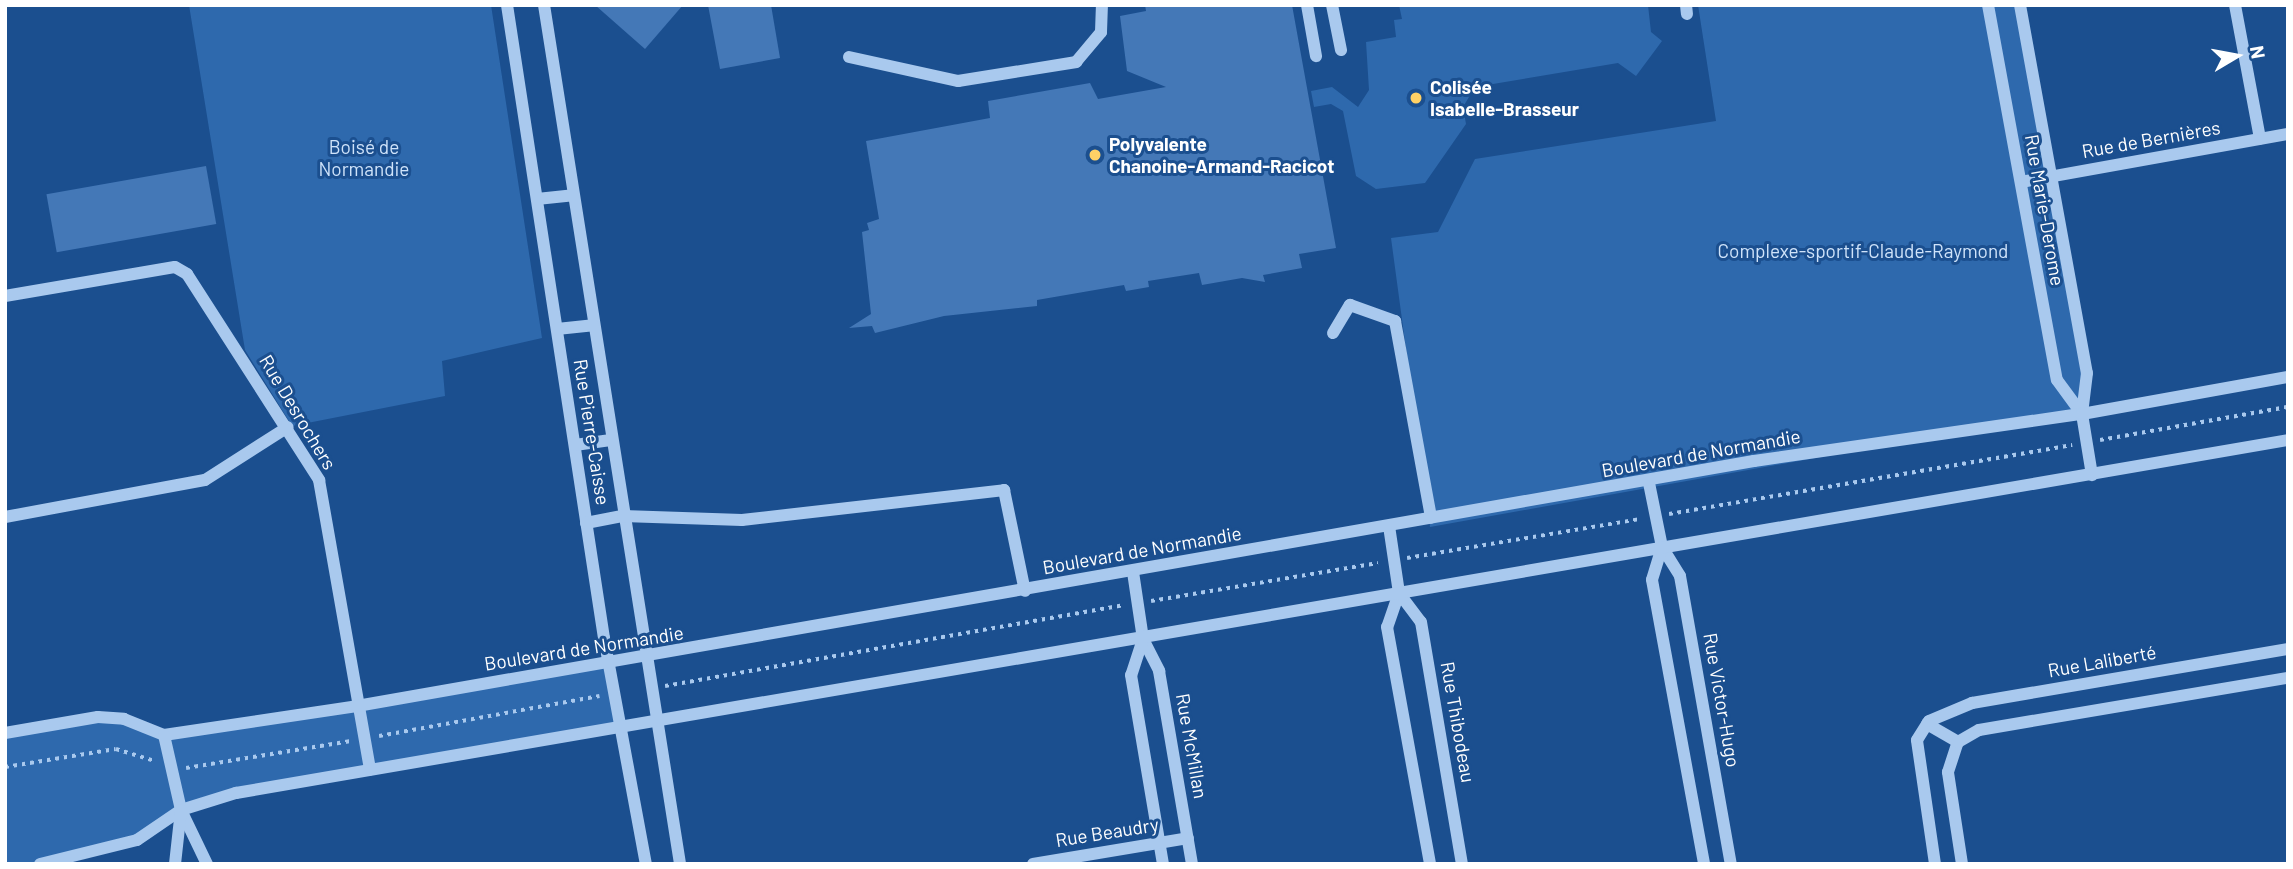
<!DOCTYPE html>
<html>
<head>
<meta charset="utf-8">
<style>
	body { margin:0 }
	#map { position:relative; width:2293px; height:869px; overflow:hidden; background:#1b4f8f; font-family:Barlow,sans-serif }
	div>[style] { position:absolute }
	[style*='--x'] { left:calc(var(--x)*1px); top:calc(var(--y)*1px); width:calc(var(--w)*1px); rotate:calc(var(--a)*1deg) }
	.green>* { inset:0; background:#2e69ad }
	.building>* { inset:0; background:#4478b7; transform-origin:0 0 }
	.path>* { height:3.5px; margin-top:-1.75px; transform-origin:0; background:repeating-linear-gradient(90deg,#a9c9ee 0 3.5px,transparent 0 8.5px) }
	.minor>* { height:12px; margin:-6px; padding:0 6px; transform-origin:6px; border-radius:6px; background:#a9c9ee }
	.dots>* { width:19px; height:19px; translate:-50% -50%; box-sizing:border-box; border:4px solid #1b4f8f; border-radius:50% }
	span { translate:-50% -50%; white-space:nowrap; text-align:center; line-height:1.15; -webkit-text-stroke:6px #1b4f8f; paint-order:stroke }
	.poi-label { font-size:19px; color:#fff; font-weight:700 }
	.left { translate:0 -50%; text-align:left }
	.street-label { font-size:19px; color:#fff }
	.park-label { font-size:19px; color:#cfe3fa }
	.frame { position:absolute; inset:0; border:7px solid #fff; pointer-events:none }
	.north { position:absolute; left:2202px; top:21px; width:70px; height:70px; -webkit-text-stroke:5px #1b4f8f; paint-order:stroke; rotate:80deg; font-size:19px; font-weight:700; line-height:28px; text-align:center; color:#fff }
	.north::after { content:''; display:block; margin:auto; width:24px; height:32px; background:#fff; clip-path:polygon(50% 0,100% 100%,50% 72%,0 100%) }
</style>
</head>
<body>
<div id="map">
	<div class="green">
		<div style="clip-path:polygon(189px 5px,491px 5px,542px 338px,442px 361px,445px 396px,292px 426px,245px 350px)"></div>
		<div style="clip-path:polygon(1399px 5px,1648px 5px,1651px 32px,1662px 41px,1636px 76px,1618px 63px,1475px 87px,1463px 107px,1466px 124px,1425px 183px,1376px 189px,1356px 176px,1343px 111px,1331px 104px,1314px 107px,1311px 91px,1332px 87px,1358px 107px,1369px 90px,1366px 42px,1396px 37px,1394px 20px,1402px 19px)"></div>
		<div style="clip-path:polygon(1698px 5px,2016px 5px,2089px 409px,1430px 527px,1391px 238px,1438px 232px,1475px 159px,1716px 121px)"></div>
		<div style="clip-path:polygon(608px 664px,621px 725px,236px 793px,181px 810px,137px 840px,40px 864px,5px 864px,5px 733px,98px 717px,164px 735px)"></div>
	</div>
	<div class="building">
		<div style="clip-path:polygon(595px 5px,683px 5px,645px 49px)"></div>
		<div style="clip-path:polygon(708px 5px,771px 5px,780px 58px,720px 69px)"></div>
		<div style="clip-path:polygon(1145px 5px,1292px 5px,1336px 248px,1299px 254px,1302px 268px,1263px 275px,1265px 282px,1242px 278px,1202px 285px,1199px 273px,1148px 281px,1149px 287px,1126px 291px,1124px 285px,1037px 300px,1037px 306px,944px 316px,875px 333px,872px 326px,849px 328px,871px 314px,862px 232px,869px 230px,867px 223px,879px 219px,866px 141px,990px 118px,988px 101px,1090px 83px,1098px 99px,1166px 87px,1127px 71px,1120px 16px,1146px 11px)"></div>
		<div style="left:206px;top:166px;width:59px;height:162px;rotate:80deg"></div>
	</div>
	<div class="path">
		<div style="--x:2100;--y:440;--w:191;--a:-10"></div>
		<div style="--x:1669;--y:514;--w:409;--a:-9.7"></div>
		<div style="--x:1407;--y:558;--w:237;--a:-9.5"></div>
		<div style="--x:1151;--y:601;--w:230;--a:-9.5"></div>
		<div style="--x:665;--y:686;--w:465;--a:-10"></div>
		<div style="--x:379;--y:736;--w:224;--a:-10.3"></div>
		<div style="--x:5;--y:767;--w:112;--a:-9.2"></div>
		<div style="--x:116;--y:749;--w:41;--a:17.1"></div>
		<div style="--x:186;--y:768;--w:167;--a:-9.3"></div>
	</div>
	<div class="minor">
		<div style="--x:507;--y:5;--w:640;--a:81.29"></div>
		<div style="--x:604;--y:638;--w:230;--a:79.5"></div>
		<div style="--x:544;--y:5;--w:870;--a:81"></div>
		<div style="--x:1307;--y:5;--w:52;--a:80"></div>
		<div style="--x:1332;--y:5;--w:46;--a:78.7"></div>
		<div style="--x:1686;--y:5;--w:9;--a:84"></div>
		<div style="--x:1988;--y:5;--w:381;--a:79.6"></div>
		<div style="--x:2057;--y:380;--w:42;--a:53.7"></div>
		<div style="--x:2020;--y:5;--w:374;--a:79.7"></div>
		<div style="--x:2087;--y:373;--w:41;--a:97"></div>
		<div style="--x:2082;--y:414;--w:62;--a:80.7"></div>
		<div style="--x:2235;--y:5;--w:136;--a:79.4"></div>
		<div style="--x:849;--y:57;--w:112;--a:12.4"></div>
		<div style="--x:958;--y:81;--w:120;--a:-9.1"></div>
		<div style="--x:1076;--y:62;--w:39;--a:-50"></div>
		<div style="--x:1101;--y:32;--w:27;--a:-88"></div>
		<div style="--x:2021;--y:182;--w:271;--a:-10.2"></div>
		<div style="--x:537;--y:199;--w:36;--a:-6"></div>
		<div style="--x:5;--y:296;--w:172;--a:-9.7"></div>
		<div style="--x:175;--y:267;--w:14;--a:30"></div>
		<div style="--x:187;--y:274;--w:245;--a:57.3"></div>
		<div style="--x:319;--y:480;--w:294;--a:80"></div>
		<div style="--x:557;--y:329;--w:36;--a:-6"></div>
		<div style="--x:1333;--y:333;--w:33;--a:-59"></div>
		<div style="--x:1350;--y:305;--w:48;--a:19.6"></div>
		<div style="--x:1395;--y:321;--w:200;--a:79.6"></div>
		<div style="--x:575;--y:445;--w:36;--a:-8"></div>
		<div style="--x:1649;--y:483;--w:65;--a:78.5"></div>
		<div style="--x:1662;--y:547;--w:34;--a:58"></div>
		<div style="--x:1680;--y:576;--w:292;--a:80"></div>
		<div style="--x:5;--y:517;--w:203;--a:-10.5"></div>
		<div style="--x:205;--y:480;--w:98;--a:-32.6"></div>
		<div style="--x:586;--y:523;--w:38;--a:-11"></div>
		<div style="--x:623;--y:516;--w:119;--a:1.9"></div>
		<div style="--x:742;--y:520;--w:264;--a:-6.5"></div>
		<div style="--x:1004;--y:490;--w:103;--a:78.3"></div>
		<div style="--x:1389;--y:526;--w:68;--a:81.5"></div>
		<div style="--x:1399;--y:593;--w:36;--a:109"></div>
		<div style="--x:1387;--y:627;--w:241;--a:79.7"></div>
		<div style="--x:1662;--y:547;--w:34;--a:107"></div>
		<div style="--x:1652;--y:580;--w:289;--a:79.6"></div>
		<div style="--x:1133;--y:572;--w:68;--a:81.5"></div>
		<div style="--x:1143;--y:639;--w:36;--a:63"></div>
		<div style="--x:1159;--y:671;--w:196;--a:80.3"></div>
		<div style="--x:1399;--y:593;--w:36;--a:53"></div>
		<div style="--x:1421;--y:622;--w:245;--a:80.4"></div>
		<div style="--x:1143;--y:639;--w:38;--a:108"></div>
		<div style="--x:1131;--y:675;--w:192;--a:80.4"></div>
		<div style="--x:1927;--y:724;--w:36;--a:30"></div>
		<div style="--x:5;--y:733;--w:94;--a:-9.8"></div>
		<div style="--x:98;--y:717;--w:26;--a:4"></div>
		<div style="--x:124;--y:719;--w:43;--a:21.8"></div>
		<div style="--x:164;--y:735;--w:195;--a:-8.5"></div>
		<div style="--x:357;--y:706;--w:1418;--a:-9.95"></div>
		<div style="--x:1754;--y:461;--w:331;--a:-8.2"></div>
		<div style="--x:2082;--y:414;--w:209;--a:-10.2"></div>
		<div style="--x:164;--y:735;--w:77;--a:77.2"></div>
		<div style="--x:181;--y:810;--w:60;--a:64.3"></div>
		<div style="--x:40;--y:864;--w:100;--a:-13.9"></div>
		<div style="--x:137;--y:840;--w:53;--a:-34.3"></div>
		<div style="--x:181;--y:810;--w:58;--a:-17.2"></div>
		<div style="--x:236;--y:793;--w:2082;--a:-9.76"></div>
		<div style="--x:175;--y:864;--w:54;--a:-83.7"></div>
		<div style="--x:1033;--y:864;--w:157;--a:-9.5"></div>
		<div style="--x:1935;--y:864;--w:125;--a:-98.3"></div>
		<div style="--x:1917;--y:740;--w:22;--a:-58"></div>
		<div style="--x:1929;--y:721;--w:47;--a:-22.7"></div>
		<div style="--x:1972;--y:703;--w:321;--a:-9.7"></div>
		<div style="--x:1962;--y:864;--w:93;--a:-98.7"></div>
		<div style="--x:1948;--y:772;--w:32;--a:-72"></div>
		<div style="--x:1958;--y:742;--w:24;--a:-30"></div>
		<div style="--x:1979;--y:730;--w:313;--a:-9.6"></div>
	</div>
	<div class="dots">
		<div style="left:1416px;top:98px;background:#ffd166"></div>
		<div style="left:1095px;top:155px;background:#ffd166"></div>
	</div>
	<div class="poi-label">
		<span class="left" style="left:1430px;top:98px">Colisée<br>Isabelle-Brasseur</span>
		<span class="left" style="left:1109px;top:155px">Polyvalente<br>Chanoine-Armand-Racicot</span>
	</div>
	<div class="street-label">
		<span style="left:2151px;top:139px;rotate:-10deg">Rue de Bernières</span>
		<span style="left:2045px;top:210px;rotate:80deg">Rue Marie-Derome</span>
		<span style="left:298px;top:412px;rotate:59deg">Rue Desrochers</span>
		<span style="left:592px;top:432px;rotate:81deg">Rue Pierre-Caisse</span>
		<span style="left:1701px;top:453px;rotate:-10deg">Boulevard de Normandie</span>
		<span style="left:1142px;top:550px;rotate:-10deg">Boulevard de Normandie</span>
		<span style="left:584px;top:648px;rotate:-9deg">Boulevard de Normandie</span>
		<span style="left:2102px;top:661px;rotate:-10deg">Rue Laliberté</span>
		<span style="left:1722px;top:700px;rotate:80deg">Rue Victor-Hugo</span>
		<span style="left:1458px;top:722px;rotate:80deg">Rue Thibodeau</span>
		<span style="left:1192px;top:746px;rotate:80deg">Rue McMillan</span>
		<span style="left:1107px;top:832px;rotate:-9deg">Rue Beaudry</span>
	</div>
	<div class="park-label">
		<span style="left:364px;top:158px">Boisé de<br>Normandie</span>
		<span style="left:1863px;top:251px">Complexe-sportif-Claude-Raymond</span>
	</div>
	<div class="frame"></div>
	<div class="north">N</div>
</div>
</body>
</html>
